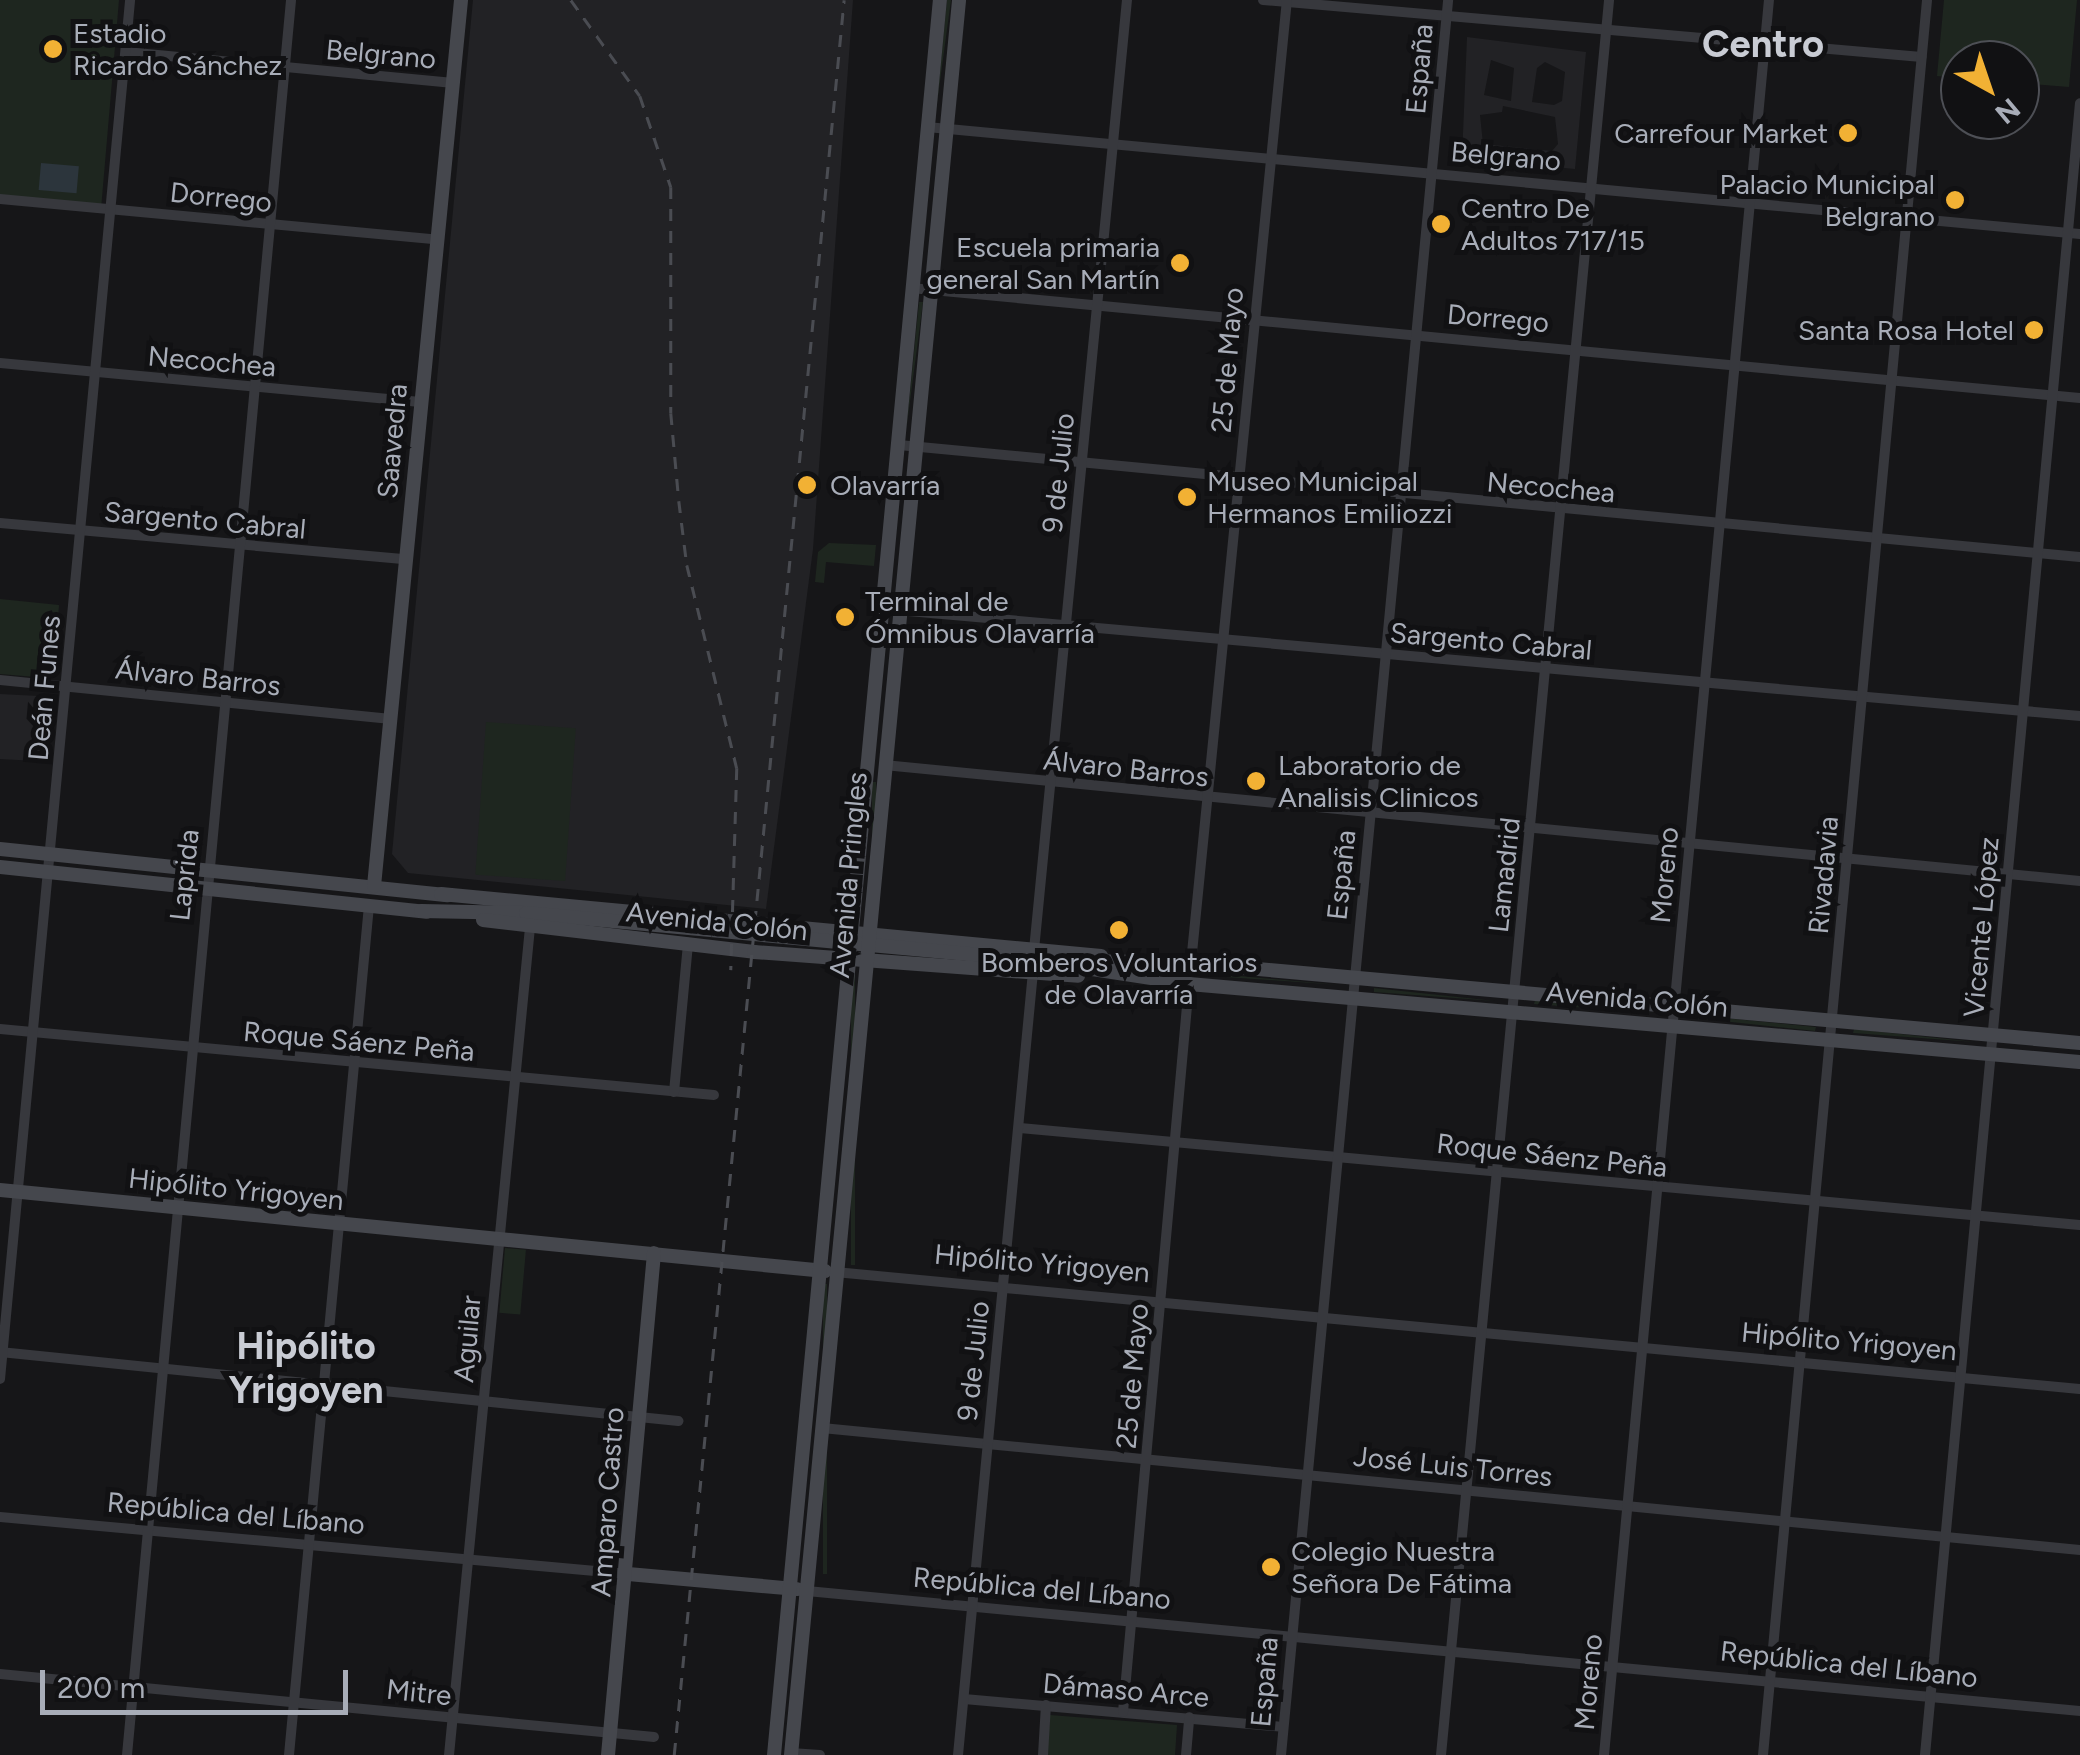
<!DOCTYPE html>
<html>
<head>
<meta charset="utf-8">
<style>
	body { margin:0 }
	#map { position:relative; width:2080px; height:1755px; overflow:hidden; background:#161618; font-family:Figtree,sans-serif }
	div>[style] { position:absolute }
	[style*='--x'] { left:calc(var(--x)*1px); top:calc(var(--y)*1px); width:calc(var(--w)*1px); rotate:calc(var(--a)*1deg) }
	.built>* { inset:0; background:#222225; transform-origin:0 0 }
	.green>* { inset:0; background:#1e261f; transform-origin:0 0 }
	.water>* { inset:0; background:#2c353c; transform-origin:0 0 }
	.street>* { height:10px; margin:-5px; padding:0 5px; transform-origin:5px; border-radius:5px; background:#37383d }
	.secondary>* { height:14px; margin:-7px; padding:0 7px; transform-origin:7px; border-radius:7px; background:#45474d }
	.rail>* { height:2.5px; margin-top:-1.25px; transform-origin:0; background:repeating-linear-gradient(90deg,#4a4c52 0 12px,transparent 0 22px) }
	.dots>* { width:28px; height:28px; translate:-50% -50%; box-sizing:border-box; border:5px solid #111113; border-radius:50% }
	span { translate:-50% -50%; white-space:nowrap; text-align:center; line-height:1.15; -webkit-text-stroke:10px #111113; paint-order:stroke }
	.poi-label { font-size:28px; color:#a8adb8 }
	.left { translate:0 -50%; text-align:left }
	.right { translate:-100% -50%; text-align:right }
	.street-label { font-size:28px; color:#a8adb8 }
	.district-label { font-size:38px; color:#c9ccd4; font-weight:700 }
	.north { position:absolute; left:1940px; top:40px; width:100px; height:100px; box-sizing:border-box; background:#111113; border:2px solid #4d4f55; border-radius:50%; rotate:140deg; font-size:28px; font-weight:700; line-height:40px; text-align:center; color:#a8adb8 }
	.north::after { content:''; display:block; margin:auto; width:35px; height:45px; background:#f2b134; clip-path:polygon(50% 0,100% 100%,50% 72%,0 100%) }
	.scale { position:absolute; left:40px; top:1670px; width:308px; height:45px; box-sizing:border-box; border:5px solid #a8adb8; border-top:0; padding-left:12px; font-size:30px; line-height:35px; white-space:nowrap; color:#a8adb8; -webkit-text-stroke:8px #111113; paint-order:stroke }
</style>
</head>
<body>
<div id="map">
	<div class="built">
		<div style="clip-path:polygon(473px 0,853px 0,813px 549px,766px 909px,408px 873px,392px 854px)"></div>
		<div style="clip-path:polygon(evenodd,1467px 37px,1586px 52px,1575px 169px,1462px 158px,1467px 37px,1491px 60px,1514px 68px,1511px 101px,1484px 95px,1491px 60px,1467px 37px,1545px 62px,1565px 72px,1562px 101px,1554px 105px,1532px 102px,1537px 68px,1545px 62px,1467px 37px,1503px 106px,1555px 117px,1558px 144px,1552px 151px,1483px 144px,1480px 115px,1502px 112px,1503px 106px)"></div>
		<div style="left:0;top:694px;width:53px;height:65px;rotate:3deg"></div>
	</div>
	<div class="green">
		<div style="clip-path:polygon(0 0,119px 0,101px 209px,0 200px)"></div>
		<div style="clip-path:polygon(947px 0,951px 0,936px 111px)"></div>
		<div style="clip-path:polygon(1944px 0,2077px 0,2069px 87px,2020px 83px,2020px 60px,1960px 60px,1960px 78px,1937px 76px)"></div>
		<div style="clip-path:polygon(919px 302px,923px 302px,906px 432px)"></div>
		<div style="clip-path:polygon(829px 543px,876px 545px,874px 566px,826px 562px,824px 583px,815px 582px,818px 552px)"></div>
		<div style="clip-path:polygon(0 599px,59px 605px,54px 671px,47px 678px,0 674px)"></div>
		<div style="left:486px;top:722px;width:90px;height:153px;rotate:4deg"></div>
		<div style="left:872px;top:782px;width:4px;height:132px"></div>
		<div style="clip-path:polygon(1140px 967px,1340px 985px,1140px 971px)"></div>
		<div style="left:851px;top:975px;width:4px;height:290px"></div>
		<div style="clip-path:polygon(1374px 988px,1495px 1001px,1374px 992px)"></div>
		<div style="clip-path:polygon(1535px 1000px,1656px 1013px,1534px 1004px)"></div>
		<div style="clip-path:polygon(1695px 1015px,1816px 1027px,1815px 1031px,1694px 1018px)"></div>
		<div style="clip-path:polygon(1854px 1029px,1975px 1042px,1853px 1033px)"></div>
		<div style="left:505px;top:1248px;width:21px;height:65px;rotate:5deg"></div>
		<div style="left:823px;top:1284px;width:4px;height:290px"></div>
		<div style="clip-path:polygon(1050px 1715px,1177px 1725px,1175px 1755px,1047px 1755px)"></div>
	</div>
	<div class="water">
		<div style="left:41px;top:163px;width:38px;height:27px;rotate:5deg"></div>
	</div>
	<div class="street">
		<div style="--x:1263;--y:0;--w:661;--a:4.94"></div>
		<div style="--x:126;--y:52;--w:329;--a:5.4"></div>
		<div style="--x:927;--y:127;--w:1158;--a:5.3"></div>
		<div style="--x:0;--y:199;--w:440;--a:5.3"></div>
		<div style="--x:911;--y:288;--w:1174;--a:5.38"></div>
		<div style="--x:0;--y:363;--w:422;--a:5.3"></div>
		<div style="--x:899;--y:445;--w:1186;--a:5.42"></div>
		<div style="--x:0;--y:523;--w:407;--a:5.1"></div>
		<div style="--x:897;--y:610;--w:1188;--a:5.12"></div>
		<div style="--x:0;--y:680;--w:393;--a:5.7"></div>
		<div style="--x:884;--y:765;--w:1202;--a:5.54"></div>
		<div style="--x:1034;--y:950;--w:955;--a:-84.41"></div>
		<div style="--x:1191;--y:963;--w:968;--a:-84.31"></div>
		<div style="--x:0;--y:1029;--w:717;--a:5.28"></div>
		<div style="--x:674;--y:1092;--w:150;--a:-84.6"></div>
		<div style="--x:1020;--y:1128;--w:1064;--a:5.23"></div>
		<div style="--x:835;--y:1272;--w:1250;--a:5.37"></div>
		<div style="--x:0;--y:1352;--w:682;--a:5.81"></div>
		<div style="--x:0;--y:1379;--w:1385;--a:-84.61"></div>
		<div style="--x:822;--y:1428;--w:1264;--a:5.54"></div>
		<div style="--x:0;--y:1517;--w:631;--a:5.19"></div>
		<div style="--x:807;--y:1591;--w:1279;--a:5.39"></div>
		<div style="--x:0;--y:1674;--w:657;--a:5.5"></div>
		<div style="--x:964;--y:1699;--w:320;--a:5"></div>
		<div style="--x:1123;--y:1712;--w:731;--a:-84.82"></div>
		<div style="--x:791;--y:1753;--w:29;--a:4"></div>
		<div style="--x:127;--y:1755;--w:1763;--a:-84.66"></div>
		<div style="--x:289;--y:1755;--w:854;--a:-84.62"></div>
		<div style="--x:449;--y:1755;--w:832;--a:-84.41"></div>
		<div style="--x:958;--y:1755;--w:787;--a:-84.53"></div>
		<div style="--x:1043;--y:1755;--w:50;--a:-86.6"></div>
		<div style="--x:1186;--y:1755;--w:38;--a:-85"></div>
		<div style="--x:1281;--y:1755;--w:1763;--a:-84.56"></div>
		<div style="--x:1441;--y:1755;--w:1763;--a:-84.53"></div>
		<div style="--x:1604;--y:1755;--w:1763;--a:-84.63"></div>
		<div style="--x:1763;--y:1755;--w:1763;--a:-84.66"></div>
		<div style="--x:1925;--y:1755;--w:1659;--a:-84.64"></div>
	</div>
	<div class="secondary">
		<div style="--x:0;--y:849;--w:450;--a:5.9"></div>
		<div style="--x:0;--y:867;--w:429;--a:6"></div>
		<div style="--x:374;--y:886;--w:890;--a:-84.39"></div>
		<div style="--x:441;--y:894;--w:663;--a:5.37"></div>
		<div style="--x:421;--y:911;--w:105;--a:1.1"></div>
		<div style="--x:526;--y:913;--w:509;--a:5.3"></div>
		<div style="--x:1033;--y:960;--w:158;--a:8.7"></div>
		<div style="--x:1189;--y:984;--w:894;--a:5"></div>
		<div style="--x:483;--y:920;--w:273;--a:6.7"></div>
		<div style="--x:754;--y:952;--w:325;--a:4.2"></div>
		<div style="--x:1089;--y:961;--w:102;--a:1.1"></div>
		<div style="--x:1191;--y:963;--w:893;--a:5.14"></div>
		<div style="--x:0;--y:1190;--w:829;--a:5.61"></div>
		<div style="--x:628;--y:1574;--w:170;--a:5.1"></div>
		<div style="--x:608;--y:1755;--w:504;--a:-84.76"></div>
		<div style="--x:774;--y:1755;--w:1763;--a:-84.6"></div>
		<div style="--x:791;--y:1755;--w:1763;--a:-84.53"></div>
	</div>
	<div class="rail">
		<div style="--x:571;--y:0;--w:118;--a:54.3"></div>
		<div style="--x:640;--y:96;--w:96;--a:71.2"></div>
		<div style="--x:671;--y:187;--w:226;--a:90"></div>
		<div style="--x:671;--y:413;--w:88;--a:84.8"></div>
		<div style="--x:679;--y:501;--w:64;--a:82.9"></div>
		<div style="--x:687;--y:565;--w:209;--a:76.2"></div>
		<div style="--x:737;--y:768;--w:202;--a:91.7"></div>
		<div style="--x:674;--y:1755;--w:1763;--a:-84.47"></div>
	</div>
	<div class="dots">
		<div style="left:53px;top:49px;background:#f2b134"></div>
		<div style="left:1848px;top:133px;background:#f2b134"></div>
		<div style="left:1955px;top:200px;background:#f2b134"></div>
		<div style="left:1441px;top:224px;background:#f2b134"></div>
		<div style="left:1180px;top:263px;background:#f2b134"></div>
		<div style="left:2034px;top:330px;background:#f2b134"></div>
		<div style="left:807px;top:485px;background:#f2b134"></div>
		<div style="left:1187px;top:497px;background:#f2b134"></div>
		<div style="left:845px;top:617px;background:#f2b134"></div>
		<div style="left:1256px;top:781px;background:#f2b134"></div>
		<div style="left:1119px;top:930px;background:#f2b134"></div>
		<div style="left:1271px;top:1567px;background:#f2b134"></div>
	</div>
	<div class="poi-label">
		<span class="left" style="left:73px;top:49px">Estadio<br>Ricardo Sánchez</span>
		<span class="right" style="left:1828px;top:133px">Carrefour Market</span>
		<span class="right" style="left:1935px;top:200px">Palacio Municipal<br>Belgrano</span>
		<span class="left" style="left:1461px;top:224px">Centro De<br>Adultos 717/15</span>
		<span class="right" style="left:1160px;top:263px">Escuela primaria<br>general San Martín</span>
		<span class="right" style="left:2014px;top:330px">Santa Rosa Hotel</span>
		<span class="left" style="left:1207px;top:497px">Museo Municipal<br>Hermanos Emiliozzi</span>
		<span class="left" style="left:830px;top:485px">Olavarría</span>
		<span class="left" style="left:865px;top:617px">Terminal de<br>Ómnibus Olavarría</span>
		<span class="left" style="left:1278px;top:781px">Laboratorio de<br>Analisis Clinicos</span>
		<span style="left:1119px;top:978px">Bomberos Voluntarios<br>de Olavarría</span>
		<span class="left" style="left:1291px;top:1567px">Colegio Nuestra<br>Señora De Fátima</span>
	</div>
	<div class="street-label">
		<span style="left:381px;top:54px;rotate:5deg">Belgrano</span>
		<span style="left:1419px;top:69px;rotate:-85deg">España</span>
		<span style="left:1506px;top:156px;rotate:5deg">Belgrano</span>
		<span style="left:221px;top:197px;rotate:6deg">Dorrego</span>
		<span style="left:1498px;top:318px;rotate:5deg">Dorrego</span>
		<span style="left:1227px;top:360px;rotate:-85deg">25 de Mayo</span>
		<span style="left:212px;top:361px;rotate:5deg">Necochea</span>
		<span style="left:392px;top:441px;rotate:-85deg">Saavedra</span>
		<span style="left:1058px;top:473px;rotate:-84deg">9 de Julio</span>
		<span style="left:1551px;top:487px;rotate:5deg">Necochea</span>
		<span style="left:205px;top:520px;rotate:5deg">Sargento Cabral</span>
		<span style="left:1491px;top:641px;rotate:5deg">Sargento Cabral</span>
		<span style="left:198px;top:677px;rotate:6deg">Álvaro Barros</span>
		<span style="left:44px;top:688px;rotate:-85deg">Deán Funes</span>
		<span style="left:1126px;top:768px;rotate:6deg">Álvaro Barros</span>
		<span style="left:184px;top:875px;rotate:-84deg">Laprida</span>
		<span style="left:848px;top:875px;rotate:-85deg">Avenida Pringles</span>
		<span style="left:1341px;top:875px;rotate:-84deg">España</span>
		<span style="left:1504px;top:875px;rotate:-84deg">Lamadrid</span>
		<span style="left:1664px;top:875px;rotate:-85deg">Moreno</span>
		<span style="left:1823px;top:875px;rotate:-85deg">Rivadavia</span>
		<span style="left:717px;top:921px;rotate:6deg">Avenida Colón</span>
		<span style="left:1981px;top:927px;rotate:-85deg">Vicente López</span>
		<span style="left:1637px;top:999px;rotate:5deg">Avenida Colón</span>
		<span style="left:359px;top:1041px;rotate:5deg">Roque Sáenz Peña</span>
		<span style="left:1552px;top:1155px;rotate:6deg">Roque Sáenz Peña</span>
		<span style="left:236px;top:1189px;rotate:6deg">Hipólito Yrigoyen</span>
		<span style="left:1042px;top:1263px;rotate:5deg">Hipólito Yrigoyen</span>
		<span style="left:467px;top:1339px;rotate:-85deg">Aguilar</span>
		<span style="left:1849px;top:1341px;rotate:5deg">Hipólito Yrigoyen</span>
		<span style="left:973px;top:1361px;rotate:-84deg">9 de Julio</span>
		<span style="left:1132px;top:1376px;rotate:-85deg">25 de Mayo</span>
		<span style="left:1453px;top:1466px;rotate:6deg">José Luis Torres</span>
		<span style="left:607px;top:1502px;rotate:-86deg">Amparo Castro</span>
		<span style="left:236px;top:1513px;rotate:5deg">República del Líbano</span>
		<span style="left:1042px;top:1588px;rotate:5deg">República del Líbano</span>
		<span style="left:1849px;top:1664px;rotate:6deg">República del Líbano</span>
		<span style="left:1264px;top:1682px;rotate:-85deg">España</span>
		<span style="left:1588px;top:1682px;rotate:-85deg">Moreno</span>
		<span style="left:1126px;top:1690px;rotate:5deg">Dámaso Arce</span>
		<span style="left:419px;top:1692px;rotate:6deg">Mitre</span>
	</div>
	<div class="district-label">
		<span style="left:1763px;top:45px">Centro</span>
		<span style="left:306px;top:1369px">Hipólito<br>Yrigoyen</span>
	</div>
	<div class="north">N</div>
	<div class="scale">200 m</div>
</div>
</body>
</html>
